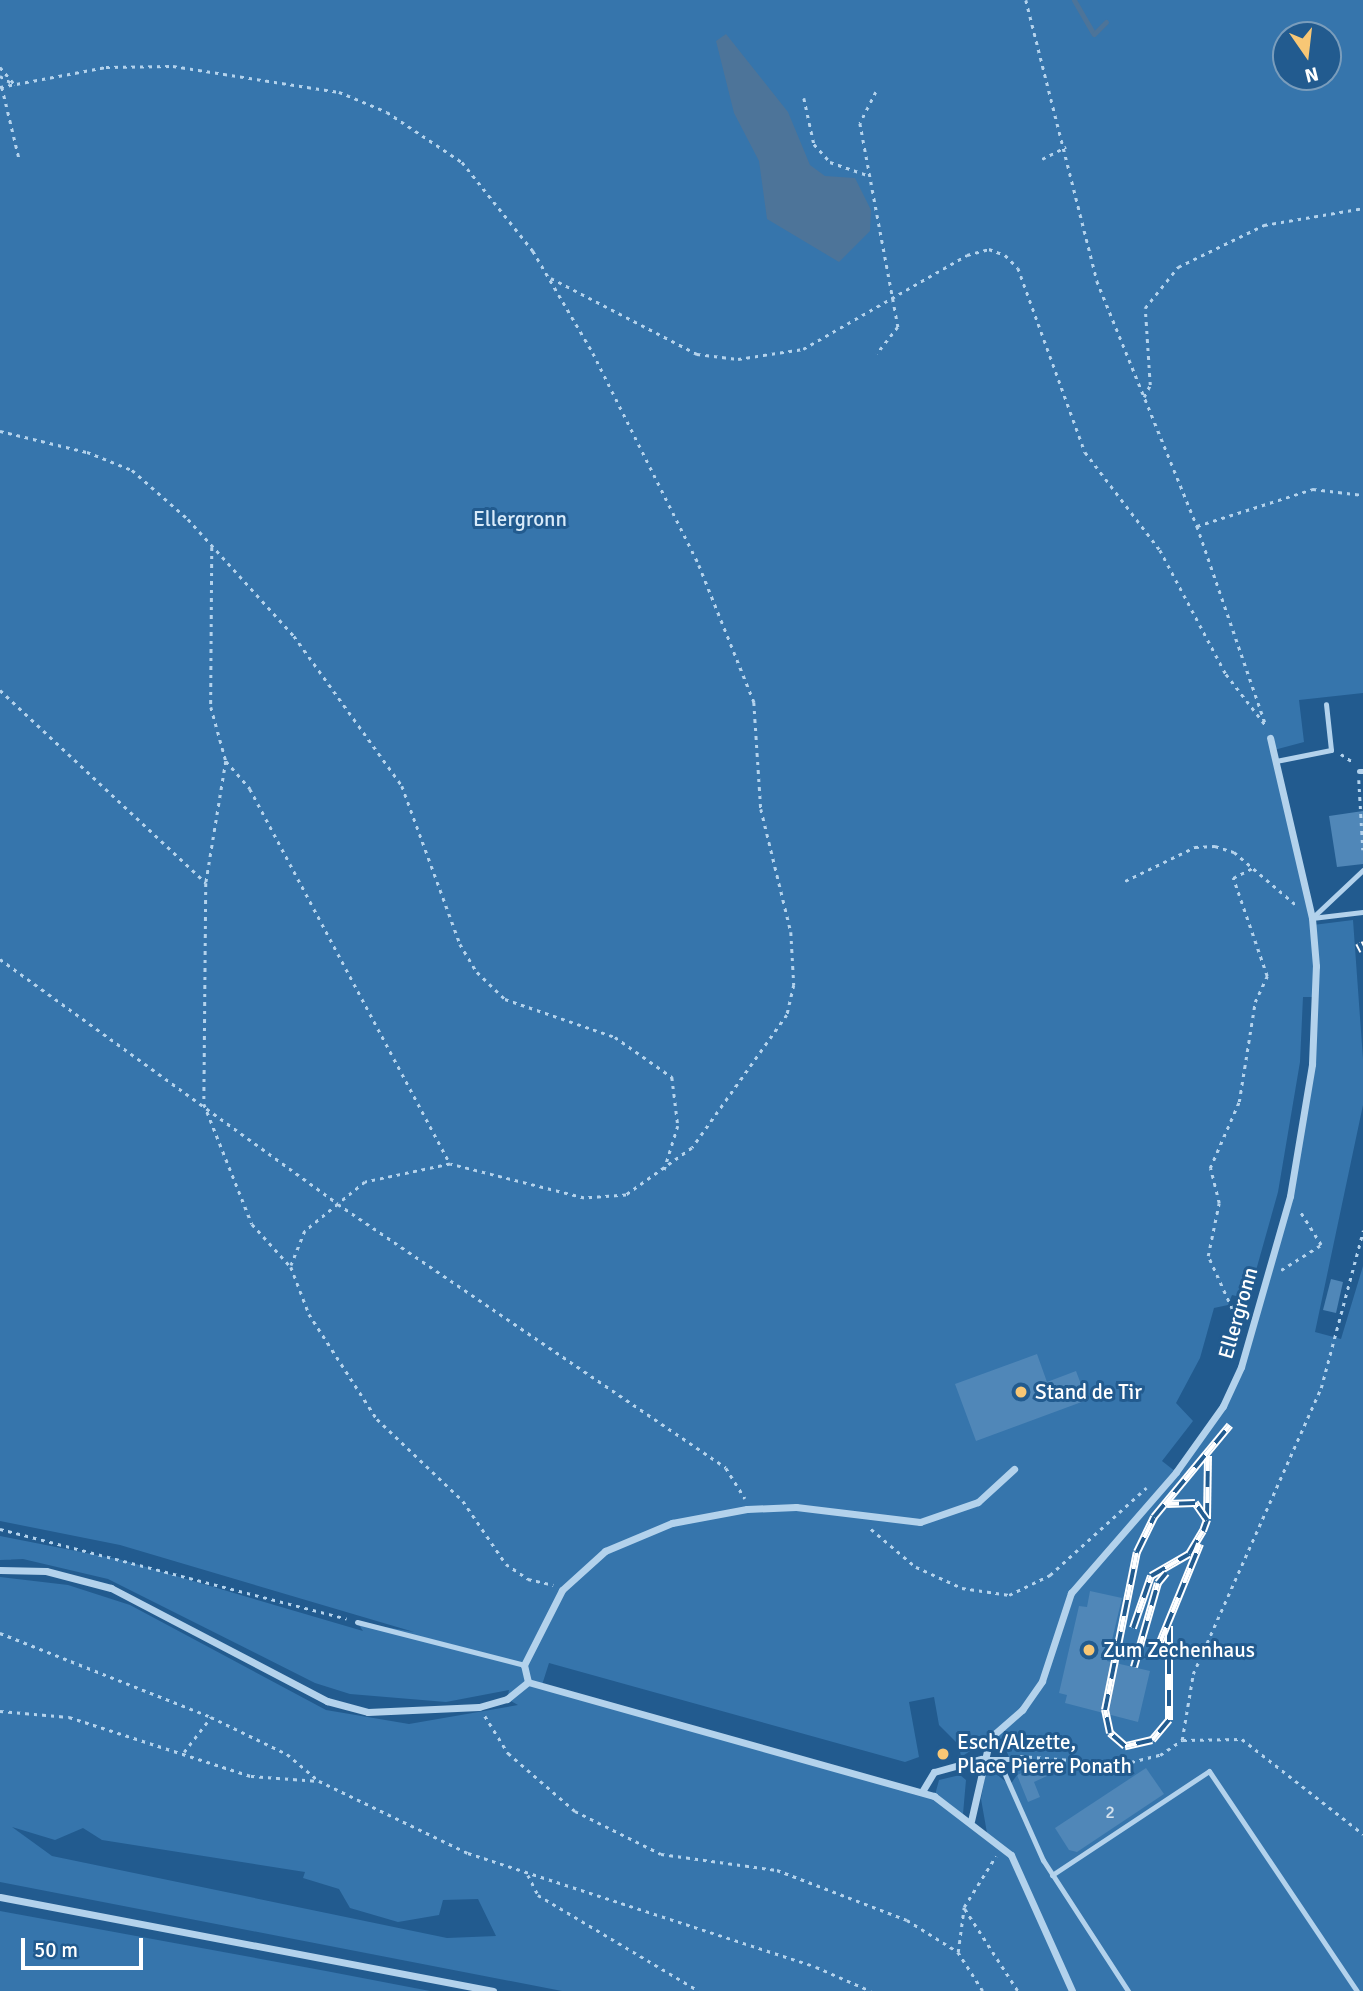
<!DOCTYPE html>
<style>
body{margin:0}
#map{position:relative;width:1363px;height:1991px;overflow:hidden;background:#225b8f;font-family:Signika,sans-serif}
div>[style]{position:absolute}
.green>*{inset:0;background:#3675ac}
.water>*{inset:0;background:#4d7499}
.stream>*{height:5px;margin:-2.5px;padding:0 2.5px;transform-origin:2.5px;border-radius:2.5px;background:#4d7499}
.building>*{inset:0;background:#5087b8}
.path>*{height:2.5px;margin-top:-1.25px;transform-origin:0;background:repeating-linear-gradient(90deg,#b3d2ec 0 3.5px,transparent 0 8.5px)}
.lane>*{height:5px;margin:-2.5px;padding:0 2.5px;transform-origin:2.5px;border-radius:2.5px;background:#b3d2ec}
.street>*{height:7px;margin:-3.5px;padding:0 3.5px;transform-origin:3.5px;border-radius:3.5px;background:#b3d2ec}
.rail>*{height:8px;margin-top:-4px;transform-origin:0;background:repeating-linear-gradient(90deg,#225b8f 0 16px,#fff 0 32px);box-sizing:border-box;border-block:2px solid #fff}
.dots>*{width:19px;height:19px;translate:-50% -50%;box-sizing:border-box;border:4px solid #225b8f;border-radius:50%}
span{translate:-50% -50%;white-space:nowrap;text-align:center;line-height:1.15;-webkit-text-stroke:6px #225b8f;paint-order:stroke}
.number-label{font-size:18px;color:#d3e1ed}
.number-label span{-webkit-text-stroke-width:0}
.park-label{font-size:21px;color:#d8eaf9}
.street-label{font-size:21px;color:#fff}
.poi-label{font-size:21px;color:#fff}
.left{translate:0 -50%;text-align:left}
.north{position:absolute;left:1272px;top:21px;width:70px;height:70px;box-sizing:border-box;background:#225b8f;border:2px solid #7a9dbc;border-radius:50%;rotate:166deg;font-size:19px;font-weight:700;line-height:28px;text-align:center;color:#fff}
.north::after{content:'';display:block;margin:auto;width:24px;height:32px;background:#f8c775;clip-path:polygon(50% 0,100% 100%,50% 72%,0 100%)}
.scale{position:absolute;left:21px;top:1938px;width:122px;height:32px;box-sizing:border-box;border:4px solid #fff;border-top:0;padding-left:9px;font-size:21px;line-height:24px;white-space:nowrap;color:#fff;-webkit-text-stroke:5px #225b8f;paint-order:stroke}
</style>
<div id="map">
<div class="green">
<div style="clip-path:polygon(evenodd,0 0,1363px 0,1363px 693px,1299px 700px,1304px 742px,1274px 750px,1313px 925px,1353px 920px,1363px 1059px,1363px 1105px,1315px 1332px,1341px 1339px,1363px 1266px,1363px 1991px,562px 1991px,0 1882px,0 1577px,68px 1585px,130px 1605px,326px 1710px,409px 1724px,518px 1705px,507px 1699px,509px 1690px,446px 1702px,350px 1694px,315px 1683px,108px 1579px,23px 1559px,0 1560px,0 1536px,122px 1560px,363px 1631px,357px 1622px,414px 1632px,120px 1545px,0 1521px,0 0,1286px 35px,1328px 35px,1328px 77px,1286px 77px,1286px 35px,0 0,1303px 997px,1315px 997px,1312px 1064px,1290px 1196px,1241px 1367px,1207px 1433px,1176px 1472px,1162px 1461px,1193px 1421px,1176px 1403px,1200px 1358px,1214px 1308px,1228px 1305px,1232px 1295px,1248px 1299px,1278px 1192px,1300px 1062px,1303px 997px,0 0,549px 1663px,905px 1762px,919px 1757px,909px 1702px,934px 1697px,939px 1725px,959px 1745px,961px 1757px,990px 1738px,1001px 1739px,1017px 1775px,1010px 1785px,995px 1773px,985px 1776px,981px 1799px,987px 1833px,963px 1814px,966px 1780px,960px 1775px,939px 1780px,935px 1795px,542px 1685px,549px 1663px,0 0,12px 1827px,55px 1840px,83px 1828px,102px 1840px,305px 1872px,303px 1878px,339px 1889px,350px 1908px,398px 1922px,439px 1915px,443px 1900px,478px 1899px,496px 1936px,447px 1938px,52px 1856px,12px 1827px)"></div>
<div style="clip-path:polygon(0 1911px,326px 1971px,430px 1991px,0 1991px)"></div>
</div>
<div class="water">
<div style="clip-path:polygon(726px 34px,788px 112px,810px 165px,825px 176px,855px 178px,871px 210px,870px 231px,839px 262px,767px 219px,759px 161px,734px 113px,716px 41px)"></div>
</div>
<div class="stream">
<div style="left:1074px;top:0;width:39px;rotate:60deg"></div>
<div style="left:1094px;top:34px;width:17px;rotate:-45deg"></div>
</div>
<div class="building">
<div style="clip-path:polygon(1363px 811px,1363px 864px,1337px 867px,1329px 816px)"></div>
<div style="clip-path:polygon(1331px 1279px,1343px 1282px,1336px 1313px,1323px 1310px)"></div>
<div style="clip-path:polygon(1037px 1354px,1047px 1382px,1076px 1371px,1087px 1400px,976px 1441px,955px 1384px)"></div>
<div style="clip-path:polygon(1090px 1591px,1122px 1598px,1107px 1661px,1150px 1671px,1138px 1722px,1065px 1703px,1067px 1695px,1059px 1693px,1079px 1606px,1087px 1607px)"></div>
<div style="clip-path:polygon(1042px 1765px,1047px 1776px,1034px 1782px,1040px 1797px,1028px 1802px,1017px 1775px)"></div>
<div style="clip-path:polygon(1146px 1768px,1164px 1794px,1077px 1852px,1069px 1850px,1055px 1828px)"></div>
</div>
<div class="path">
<div style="left:1026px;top:0;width:290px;rotate:75.8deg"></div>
<div style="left:1097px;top:281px;width:265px;rotate:67.8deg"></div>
<div style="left:1197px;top:526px;width:211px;rotate:70.9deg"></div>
<div style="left:0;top:67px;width:23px;rotate:50deg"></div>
<div style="left:0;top:76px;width:17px;rotate:31deg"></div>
<div style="left:0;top:87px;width:108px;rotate:-10.7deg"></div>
<div style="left:106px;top:67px;width:67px;rotate:-0.9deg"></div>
<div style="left:173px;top:66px;width:168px;rotate:8.9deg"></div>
<div style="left:339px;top:92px;width:52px;rotate:22.6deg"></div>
<div style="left:387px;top:112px;width:90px;rotate:33.7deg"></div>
<div style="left:462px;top:162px;width:114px;rotate:51.4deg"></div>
<div style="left:533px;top:251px;width:118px;rotate:59.5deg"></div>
<div style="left:593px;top:353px;width:237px;rotate:63.4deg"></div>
<div style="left:699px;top:565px;width:148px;rotate:68.1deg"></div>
<div style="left:754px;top:702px;width:107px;rotate:86.3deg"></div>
<div style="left:761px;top:809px;width:127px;rotate:76.3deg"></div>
<div style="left:791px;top:932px;width:53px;rotate:86.8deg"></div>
<div style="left:794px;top:985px;width:31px;rotate:103deg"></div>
<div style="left:787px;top:1015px;width:163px;rotate:125.5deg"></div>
<div style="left:692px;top:1148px;width:81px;rotate:144.5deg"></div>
<div style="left:626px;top:1195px;width:42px;rotate:175.9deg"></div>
<div style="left:584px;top:1198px;width:138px;rotate:-165.8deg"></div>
<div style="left:450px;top:1164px;width:87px;rotate:168deg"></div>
<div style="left:365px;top:1182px;width:35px;rotate:141deg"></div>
<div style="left:338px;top:1204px;width:469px;rotate:34.2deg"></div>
<div style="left:726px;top:1468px;width:36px;rotate:58deg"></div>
<div style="left:2px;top:87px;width:73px;rotate:76.5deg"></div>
<div style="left:876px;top:92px;width:35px;rotate:117deg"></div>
<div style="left:860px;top:123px;width:208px;rotate:79.4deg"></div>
<div style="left:898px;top:327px;width:34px;rotate:128deg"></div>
<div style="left:804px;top:98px;width:47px;rotate:77.7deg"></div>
<div style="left:814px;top:144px;width:24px;rotate:48deg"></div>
<div style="left:830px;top:162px;width:42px;rotate:19.3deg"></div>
<div style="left:1042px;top:159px;width:27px;rotate:-27deg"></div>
<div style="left:551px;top:278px;width:165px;rotate:27.5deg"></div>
<div style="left:697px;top:354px;width:41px;rotate:7deg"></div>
<div style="left:738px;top:359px;width:66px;rotate:-8.7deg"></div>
<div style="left:803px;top:349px;width:189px;rotate:-29.8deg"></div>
<div style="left:967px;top:255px;width:23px;rotate:-15deg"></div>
<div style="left:989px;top:249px;width:17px;rotate:21deg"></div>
<div style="left:1005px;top:255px;width:18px;rotate:45deg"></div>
<div style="left:1018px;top:268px;width:196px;rotate:70deg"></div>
<div style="left:1085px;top:452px;width:123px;rotate:52.6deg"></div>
<div style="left:1160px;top:550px;width:140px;rotate:62deg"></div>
<div style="left:1226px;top:674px;width:67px;rotate:52.3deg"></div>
<div style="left:1144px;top:397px;width:13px;rotate:-63deg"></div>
<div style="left:1150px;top:385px;width:77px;rotate:-93.7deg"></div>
<div style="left:1145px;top:308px;width:53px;rotate:-51.2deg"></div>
<div style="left:1178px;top:267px;width:96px;rotate:-26deg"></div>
<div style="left:1264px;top:225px;width:100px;rotate:-9.7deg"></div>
<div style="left:0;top:431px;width:89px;rotate:13.6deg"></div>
<div style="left:87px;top:452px;width:48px;rotate:21.8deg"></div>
<div style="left:132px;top:470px;width:74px;rotate:41.2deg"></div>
<div style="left:188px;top:519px;width:158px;rotate:47.8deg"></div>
<div style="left:294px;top:636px;width:185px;rotate:54.2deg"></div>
<div style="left:402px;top:786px;width:168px;rotate:69.8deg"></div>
<div style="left:460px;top:944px;width:33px;rotate:59deg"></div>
<div style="left:477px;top:972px;width:39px;rotate:44deg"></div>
<div style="left:505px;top:999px;width:116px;rotate:19.1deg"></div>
<div style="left:615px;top:1037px;width:70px;rotate:35.1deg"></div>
<div style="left:672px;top:1077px;width:49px;rotate:83deg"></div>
<div style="left:678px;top:1126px;width:47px;rotate:107.3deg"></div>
<div style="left:1197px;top:526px;width:122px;rotate:-17.7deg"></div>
<div style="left:1313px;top:489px;width:50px;rotate:6.8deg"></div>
<div style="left:212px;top:547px;width:160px;rotate:90.4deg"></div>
<div style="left:211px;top:707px;width:56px;rotate:74.5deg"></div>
<div style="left:226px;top:761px;width:124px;rotate:99.3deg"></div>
<div style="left:206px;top:883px;width:221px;rotate:90.5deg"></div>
<div style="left:204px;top:1104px;width:129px;rotate:68.2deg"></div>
<div style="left:252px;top:1224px;width:58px;rotate:47.8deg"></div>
<div style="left:291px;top:1267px;width:50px;rotate:69deg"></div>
<div style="left:309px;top:1314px;width:125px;rotate:57.1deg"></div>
<div style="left:377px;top:1419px;width:119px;rotate:43.6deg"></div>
<div style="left:463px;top:1501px;width:76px;rotate:55.7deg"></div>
<div style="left:506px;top:1564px;width:27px;rotate:34deg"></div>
<div style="left:528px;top:1579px;width:26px;rotate:13deg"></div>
<div style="left:0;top:690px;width:282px;rotate:43.1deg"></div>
<div style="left:1341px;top:754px;width:14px;rotate:34deg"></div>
<div style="left:226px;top:761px;width:37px;rotate:49deg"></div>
<div style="left:250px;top:789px;width:425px;rotate:61.9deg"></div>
<div style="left:1359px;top:780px;width:70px;rotate:86.7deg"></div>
<div style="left:1125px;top:881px;width:78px;rotate:-25.9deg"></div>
<div style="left:1195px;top:847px;width:20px;rotate:-3deg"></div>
<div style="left:1215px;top:846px;width:20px;rotate:18deg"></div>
<div style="left:1234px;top:852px;width:82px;rotate:40.5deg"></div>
<div style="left:0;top:959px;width:417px;rotate:35.9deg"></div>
<div style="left:338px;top:1204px;width:43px;rotate:140.7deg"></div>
<div style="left:305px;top:1231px;width:37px;rotate:112deg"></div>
<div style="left:1281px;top:1270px;width:47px;rotate:-32deg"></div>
<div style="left:1321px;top:1245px;width:41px;rotate:-122.2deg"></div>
<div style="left:1232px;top:1309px;width:58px;rotate:-114.4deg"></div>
<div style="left:1208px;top:1256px;width:54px;rotate:-78.3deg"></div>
<div style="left:1219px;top:1203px;width:36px;rotate:-104deg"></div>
<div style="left:1210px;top:1168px;width:72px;rotate:-66.3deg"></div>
<div style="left:1239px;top:1102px;width:101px;rotate:-80.9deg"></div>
<div style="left:1255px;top:1002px;width:29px;rotate:-65deg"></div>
<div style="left:1267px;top:976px;width:104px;rotate:-109.1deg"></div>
<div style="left:1233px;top:878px;width:22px;rotate:-27deg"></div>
<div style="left:0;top:1529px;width:358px;rotate:14.5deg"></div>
<div style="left:871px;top:1529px;width:59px;rotate:40.2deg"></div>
<div style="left:916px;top:1567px;width:51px;rotate:24.5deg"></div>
<div style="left:962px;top:1588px;width:48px;rotate:8.5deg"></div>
<div style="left:1009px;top:1595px;width:46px;rotate:-26deg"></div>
<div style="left:1050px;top:1575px;width:130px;rotate:-42.2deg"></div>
<div style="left:0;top:1633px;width:227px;rotate:21.7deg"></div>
<div style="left:211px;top:1717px;width:85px;rotate:26deg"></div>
<div style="left:287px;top:1754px;width:42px;rotate:40.2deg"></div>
<div style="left:319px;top:1781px;width:165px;rotate:25.8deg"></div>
<div style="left:468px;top:1853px;width:366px;rotate:18.1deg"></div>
<div style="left:816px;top:1967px;width:60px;rotate:23.6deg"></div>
<div style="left:0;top:1711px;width:69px;rotate:5deg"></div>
<div style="left:69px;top:1717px;width:191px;rotate:18deg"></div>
<div style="left:251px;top:1776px;width:68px;rotate:4.2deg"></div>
<div style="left:485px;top:1716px;width:44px;rotate:58.1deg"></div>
<div style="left:508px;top:1753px;width:89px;rotate:40.9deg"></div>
<div style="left:575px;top:1811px;width:96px;rotate:26.6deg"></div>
<div style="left:661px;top:1854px;width:117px;rotate:7.9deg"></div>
<div style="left:777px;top:1870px;width:139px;rotate:21deg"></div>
<div style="left:907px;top:1920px;width:60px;rotate:32.1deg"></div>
<div style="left:958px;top:1952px;width:46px;rotate:57.3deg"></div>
<div style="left:1183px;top:1740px;width:59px;rotate:-1deg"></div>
<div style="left:1242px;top:1739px;width:154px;rotate:38.1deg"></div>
<div style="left:184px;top:1752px;width:44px;rotate:-52.4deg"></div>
<div style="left:1020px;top:1756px;width:103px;rotate:4.4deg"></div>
<div style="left:1123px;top:1764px;width:38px;rotate:-14deg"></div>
<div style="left:1160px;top:1755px;width:27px;rotate:-34deg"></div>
<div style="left:1182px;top:1740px;width:67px;rotate:-80.5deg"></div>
<div style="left:1193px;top:1674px;width:313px;rotate:-65.9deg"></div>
<div style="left:1321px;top:1388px;width:163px;rotate:-75deg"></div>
<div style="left:528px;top:1875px;width:22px;rotate:63deg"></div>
<div style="left:538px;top:1895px;width:187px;rotate:30.8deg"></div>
<div style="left:965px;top:1909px;width:98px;rotate:57.1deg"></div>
<div style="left:958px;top:1952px;width:45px;rotate:-82.4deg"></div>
<div style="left:964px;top:1907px;width:60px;rotate:-57.9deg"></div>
</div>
<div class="lane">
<div style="left:1276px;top:761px;width:56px;rotate:-11.3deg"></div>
<div style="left:1331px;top:750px;width:46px;rotate:-96.2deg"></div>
<div style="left:1359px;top:771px;width:4px"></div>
<div style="left:1312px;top:918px;width:70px;rotate:-43.3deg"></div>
<div style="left:1312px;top:918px;width:51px;rotate:-6.7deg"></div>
<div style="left:357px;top:1622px;width:172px;rotate:14.4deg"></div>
<div style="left:984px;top:1759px;width:26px"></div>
<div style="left:998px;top:1759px;width:111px;rotate:66deg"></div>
<div style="left:1043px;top:1860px;width:156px;rotate:57deg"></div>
<div style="left:1052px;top:1875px;width:188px;rotate:-33.5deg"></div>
<div style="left:1209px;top:1771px;width:265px;rotate:56.1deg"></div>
</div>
<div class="street">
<div style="left:0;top:1570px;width:46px;rotate:1.2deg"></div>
<div style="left:46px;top:1571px;width:67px;rotate:14.7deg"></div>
<div style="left:111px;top:1588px;width:244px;rotate:27.6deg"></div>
<div style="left:327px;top:1701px;width:42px;rotate:15deg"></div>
<div style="left:368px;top:1712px;width:111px;rotate:-2.6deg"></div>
<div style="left:479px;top:1707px;width:29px;rotate:-16deg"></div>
<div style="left:507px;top:1699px;width:27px;rotate:-39deg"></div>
<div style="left:528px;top:1682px;width:422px;rotate:15.7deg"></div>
<div style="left:934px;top:1796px;width:97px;rotate:37.5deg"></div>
<div style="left:1011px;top:1855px;width:149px;rotate:65.8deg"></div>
<div style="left:528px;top:1682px;width:17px;rotate:-103deg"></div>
<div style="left:524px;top:1665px;width:84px;rotate:-63.1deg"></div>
<div style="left:562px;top:1590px;width:58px;rotate:-42.2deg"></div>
<div style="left:605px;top:1551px;width:73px;rotate:-22.7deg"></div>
<div style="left:672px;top:1523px;width:76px;rotate:-10.6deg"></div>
<div style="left:747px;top:1509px;width:49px;rotate:-2.3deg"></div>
<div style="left:796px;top:1507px;width:125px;rotate:6.9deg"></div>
<div style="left:920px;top:1522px;width:61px;rotate:-19deg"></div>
<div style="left:978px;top:1502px;width:49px;rotate:-42.5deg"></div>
<div style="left:923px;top:1790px;width:21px;rotate:-59deg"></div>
<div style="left:934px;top:1772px;width:49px;rotate:-15.5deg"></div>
<div style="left:971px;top:1821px;width:85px;rotate:-77.1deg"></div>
<div style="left:990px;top:1738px;width:43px;rotate:-41.2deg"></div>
<div style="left:1022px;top:1710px;width:35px;rotate:-55deg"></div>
<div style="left:1042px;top:1681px;width:93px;rotate:-71.8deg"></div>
<div style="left:1071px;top:1593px;width:160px;rotate:-49deg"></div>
<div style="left:1176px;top:1472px;width:81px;rotate:-54.5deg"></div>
<div style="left:1223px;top:1406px;width:43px;rotate:-65.2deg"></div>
<div style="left:1241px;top:1367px;width:178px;rotate:-74deg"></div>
<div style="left:1290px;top:1196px;width:134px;rotate:-80.5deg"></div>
<div style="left:1312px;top:1064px;width:98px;rotate:-87.7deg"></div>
<div style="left:1316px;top:966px;width:48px;rotate:-94.8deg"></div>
<div style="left:1312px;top:918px;width:185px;rotate:-103.1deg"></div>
<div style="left:0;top:1897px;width:502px;rotate:10.79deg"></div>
</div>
<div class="rail">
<div style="left:1359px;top:943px;width:9px;rotate:63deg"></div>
<div style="left:1207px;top:1519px;width:63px;rotate:-89.1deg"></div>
<div style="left:1169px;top:1626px;width:94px;rotate:90deg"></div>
<div style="left:1169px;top:1720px;width:26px;rotate:130deg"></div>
<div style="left:1152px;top:1740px;width:28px;rotate:167deg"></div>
<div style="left:1125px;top:1746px;width:20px;rotate:-139deg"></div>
<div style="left:1110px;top:1733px;width:24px;rotate:-102deg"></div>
<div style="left:1105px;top:1710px;width:161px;rotate:-78.6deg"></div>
<div style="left:1137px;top:1552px;width:39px;rotate:-64deg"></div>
<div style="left:1154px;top:1517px;width:119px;rotate:-50.4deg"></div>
<div style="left:1133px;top:1628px;width:55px;rotate:-70.9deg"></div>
<div style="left:1151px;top:1576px;width:44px;rotate:-30.1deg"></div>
<div style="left:1189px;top:1554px;width:27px;rotate:-59deg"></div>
<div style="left:1203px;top:1531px;width:12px;rotate:-70deg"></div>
<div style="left:1207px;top:1520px;width:21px;rotate:-125deg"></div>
<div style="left:1195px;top:1503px;width:28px;rotate:178deg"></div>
<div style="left:1154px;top:1657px;width:122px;rotate:-67.8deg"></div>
<div style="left:1134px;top:1667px;width:87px;rotate:-74.1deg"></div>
<div style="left:1158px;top:1583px;width:13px;rotate:-51deg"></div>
</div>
<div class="dots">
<div style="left:1021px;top:1392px;background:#f8c775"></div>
<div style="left:1089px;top:1650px;background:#f8c775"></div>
<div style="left:943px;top:1754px;background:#f8c775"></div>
</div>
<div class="number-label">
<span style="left:1110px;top:1812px">2</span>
</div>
<div class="park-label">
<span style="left:520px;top:519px">Ellergronn</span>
</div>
<div class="street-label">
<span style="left:1238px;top:1313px;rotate:-74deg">Ellergronn</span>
</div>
<div class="poi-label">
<span class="left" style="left:1035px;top:1392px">Stand de Tir</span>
<span class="left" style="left:1103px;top:1650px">Zum Zechenhaus</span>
<span class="left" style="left:957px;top:1754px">Esch/Alzette,<br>Place Pierre Ponath</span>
</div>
<div class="north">N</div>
<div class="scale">50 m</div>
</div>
